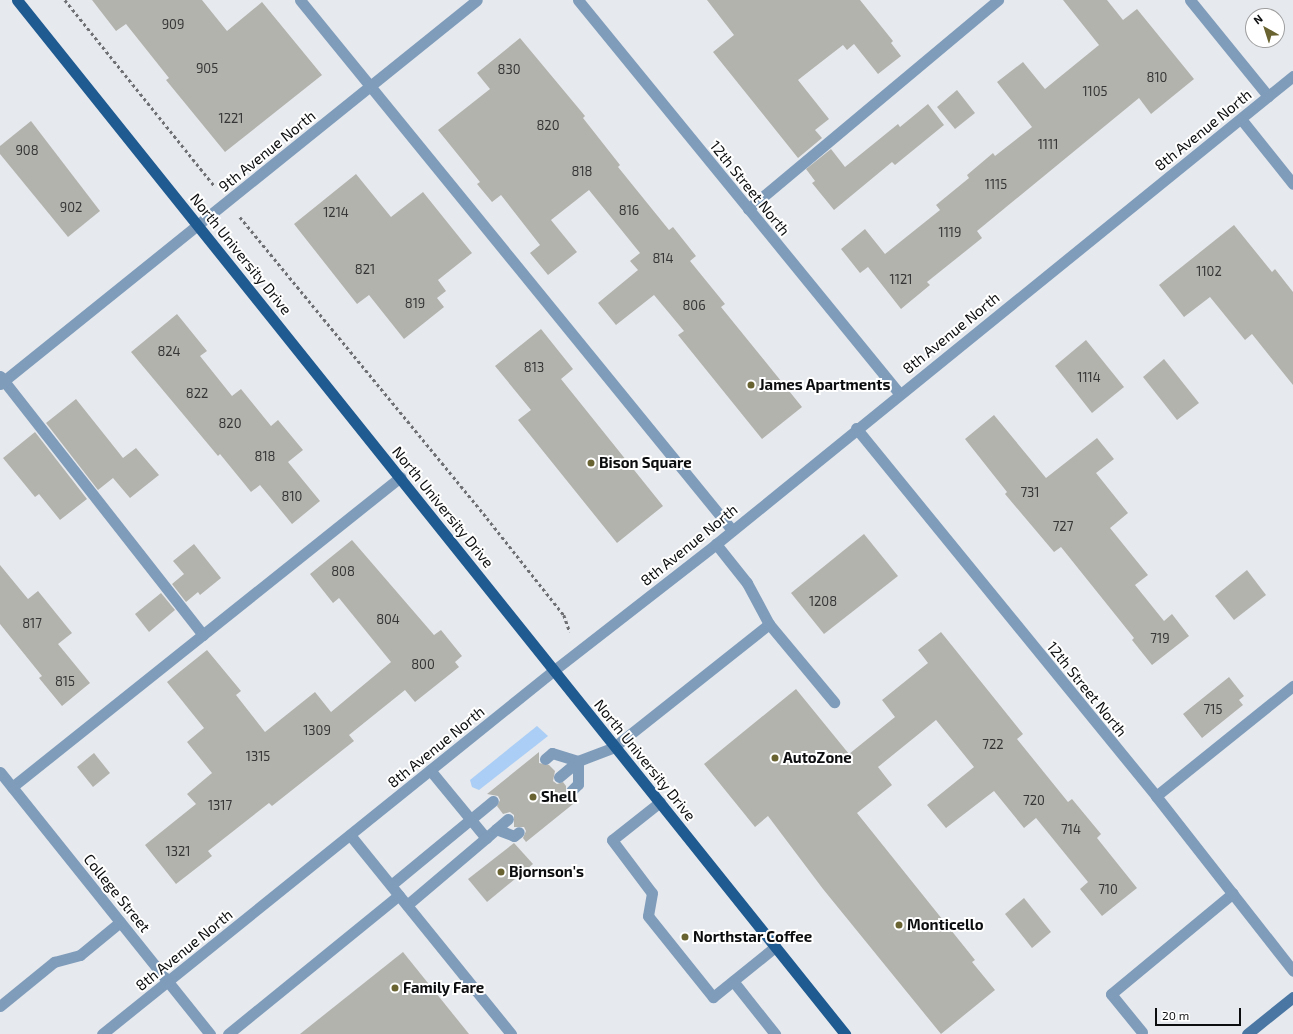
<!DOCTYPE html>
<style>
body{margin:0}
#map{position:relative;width:1293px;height:1034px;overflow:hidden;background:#e6e9ed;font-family:"Exo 2",sans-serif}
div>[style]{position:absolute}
.green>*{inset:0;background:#aacef5}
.building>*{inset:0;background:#b3b3ae}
.path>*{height:2.5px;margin-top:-1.25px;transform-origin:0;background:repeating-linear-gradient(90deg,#6f7073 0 3px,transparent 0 6px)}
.service>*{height:11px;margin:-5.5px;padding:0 5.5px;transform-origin:5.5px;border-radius:5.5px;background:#7f9cbb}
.minor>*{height:11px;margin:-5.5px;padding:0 5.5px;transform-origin:5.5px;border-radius:5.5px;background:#7f9cbb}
.tertiary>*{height:11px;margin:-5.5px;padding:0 5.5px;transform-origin:5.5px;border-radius:5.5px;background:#7f9cbb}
.secondary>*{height:11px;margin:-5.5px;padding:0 5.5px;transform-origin:5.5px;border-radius:5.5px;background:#4a76a3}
.primary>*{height:11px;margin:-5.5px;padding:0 5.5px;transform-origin:5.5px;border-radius:5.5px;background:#1f5a91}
.dots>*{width:11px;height:11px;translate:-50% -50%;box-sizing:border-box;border:2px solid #fff;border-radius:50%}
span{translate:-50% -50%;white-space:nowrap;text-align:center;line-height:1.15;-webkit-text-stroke:4px #fff;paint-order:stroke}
.number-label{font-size:13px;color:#363636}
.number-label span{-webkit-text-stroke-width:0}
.street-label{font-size:15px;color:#0c0d0e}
.poi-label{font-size:15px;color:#0c0d0e;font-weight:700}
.left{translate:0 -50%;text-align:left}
.north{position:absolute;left:1245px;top:8px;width:40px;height:40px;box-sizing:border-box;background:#fff;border:1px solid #9e9e9f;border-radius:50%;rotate:321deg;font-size:11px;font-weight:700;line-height:16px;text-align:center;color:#0c0d0e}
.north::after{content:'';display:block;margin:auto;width:14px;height:18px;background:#686330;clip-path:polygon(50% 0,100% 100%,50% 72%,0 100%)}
.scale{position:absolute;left:1155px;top:1008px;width:86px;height:18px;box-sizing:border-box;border:2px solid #0c0d0e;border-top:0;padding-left:5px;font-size:12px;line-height:14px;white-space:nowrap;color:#0c0d0e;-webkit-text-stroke:3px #fff;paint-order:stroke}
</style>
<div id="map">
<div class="green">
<div style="clip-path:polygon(537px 726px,548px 736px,479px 790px,472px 787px,470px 780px)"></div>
</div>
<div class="building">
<div style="clip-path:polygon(92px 0,202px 0,227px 31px,262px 2px,322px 75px,225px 152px,166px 80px,169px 78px,126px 24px,116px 31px)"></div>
<div style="clip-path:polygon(707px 0,860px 0,893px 41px,891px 43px,901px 56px,878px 74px,854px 44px,847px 50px,843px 45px,798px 80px,829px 119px,815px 130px,822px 138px,798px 158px,713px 52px,734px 35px)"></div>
<div style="clip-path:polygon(1063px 0,1107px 0,1123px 20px,1137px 9px,1194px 79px,1151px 114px,1139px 98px,977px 231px,982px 238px,927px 282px,930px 285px,901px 309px,868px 267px,860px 273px,841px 249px,865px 229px,885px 254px,940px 210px,936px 205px,969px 178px,967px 175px,993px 153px,995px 156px,1032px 127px,997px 82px,1023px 62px,1045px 89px,1099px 45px)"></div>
<div style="clip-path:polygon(520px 38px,585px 116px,583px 118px,620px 165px,618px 167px,669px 230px,673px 227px,696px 256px,690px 261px,725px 304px,721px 307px,802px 407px,762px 439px,678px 335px,684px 331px,654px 295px,616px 325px,598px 303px,638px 270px,630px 261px,640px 253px,589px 190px,551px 220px,577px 252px,548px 275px,530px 253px,540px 245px,501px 195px,492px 202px,477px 184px,480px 182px,438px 130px,490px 89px,477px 73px)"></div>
<div style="clip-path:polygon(957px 90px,975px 113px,955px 129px,937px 107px)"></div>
<div style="clip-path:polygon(928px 104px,944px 125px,895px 165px,892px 162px,834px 210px,812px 183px,815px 181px,806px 169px,831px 149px,845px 167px,898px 124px,900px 127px)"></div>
<div style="clip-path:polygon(31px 121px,100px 211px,68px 237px,0 154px,0 146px)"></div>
<div style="clip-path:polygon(356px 174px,391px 217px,423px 192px,472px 253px,438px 280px,446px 291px,437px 298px,444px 307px,404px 339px,369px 295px,357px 304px,294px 224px)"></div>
<div style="clip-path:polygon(1234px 225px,1272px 272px,1275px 269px,1293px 292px,1293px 385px,1252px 334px,1245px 340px,1210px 297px,1184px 317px,1159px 285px)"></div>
<div style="clip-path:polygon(177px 314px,207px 351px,200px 356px,232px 396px,241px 389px,271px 426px,278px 420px,303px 450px,288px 462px,320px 501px,292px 524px,260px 485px,251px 492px,220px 454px,218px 456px,131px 352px)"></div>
<div style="clip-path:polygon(541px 329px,573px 369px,561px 379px,663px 506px,617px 543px,518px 420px,531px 410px,495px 366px)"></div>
<div style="clip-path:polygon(1086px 340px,1124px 387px,1092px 413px,1055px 366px)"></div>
<div style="clip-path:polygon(1164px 359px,1199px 403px,1177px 420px,1143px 377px)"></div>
<div style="clip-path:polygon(76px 399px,123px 458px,136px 448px,159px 475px,130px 498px,113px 478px,98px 490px,46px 423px)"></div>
<div style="clip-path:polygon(994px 415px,1046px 478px,1097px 438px,1114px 459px,1096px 473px,1128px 513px,1110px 528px,1148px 575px,1135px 585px,1164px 621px,1172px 614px,1189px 636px,1152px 665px,1132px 640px,1134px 638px,1061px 547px,1054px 552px,1005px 494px,1007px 492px,965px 439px)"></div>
<div style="clip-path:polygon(35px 432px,87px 499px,60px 520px,39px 494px,35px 497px,3px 458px)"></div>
<div style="clip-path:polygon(864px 534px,898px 576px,824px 634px,791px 593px)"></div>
<div style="clip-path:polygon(352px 540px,434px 635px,441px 630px,462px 656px,455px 662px,459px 667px,415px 702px,405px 690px,349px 735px,354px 741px,272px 806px,269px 803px,208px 851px,212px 856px,176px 884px,145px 845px,196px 804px,187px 794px,212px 773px,187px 742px,204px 728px,167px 682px,207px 650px,241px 691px,236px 695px,265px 732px,315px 692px,331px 712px,391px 662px,339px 598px,333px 603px,310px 574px)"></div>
<div style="clip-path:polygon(194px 544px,221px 578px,200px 595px,198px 592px,186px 602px,172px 584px,184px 574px,173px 561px)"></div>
<div style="clip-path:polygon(0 565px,28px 599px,38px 591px,72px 633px,58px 644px,90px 683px,62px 706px,39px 678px,42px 676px,0 624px)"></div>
<div style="clip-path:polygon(1247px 570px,1266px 595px,1234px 620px,1215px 596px)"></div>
<div style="clip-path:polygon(161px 593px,175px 610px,149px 632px,135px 614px)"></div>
<div style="clip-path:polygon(941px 632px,1023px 734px,1017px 739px,1068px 802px,1072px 799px,1101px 834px,1097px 838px,1137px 888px,1102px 916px,1080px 889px,1088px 882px,1036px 818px,1024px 828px,994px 791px,946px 828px,927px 805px,974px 767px,936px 720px,878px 767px,892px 785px,857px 813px,975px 960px,972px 962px,995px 990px,941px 1034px,823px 889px,768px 816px,755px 827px,704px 764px,796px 689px,849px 754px,895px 717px,882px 700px,928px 663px,918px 650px)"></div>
<div style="clip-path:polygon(1229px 677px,1244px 696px,1239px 700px,1243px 705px,1202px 738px,1183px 714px)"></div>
<div style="clip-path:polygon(539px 752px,539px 763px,549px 765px,555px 771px,553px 781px,557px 784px,563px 782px,566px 786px,566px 796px,575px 797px,578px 800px,526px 842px,523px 838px,526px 831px,524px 827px,514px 827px,514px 815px,510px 812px,503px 814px,497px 806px,500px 800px,498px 796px,487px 794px)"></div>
<div style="clip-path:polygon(94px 753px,110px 773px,93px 787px,77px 767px)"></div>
<div style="clip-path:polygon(514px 843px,533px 864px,487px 902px,468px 879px)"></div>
<div style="clip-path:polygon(1024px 898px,1051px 932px,1032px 948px,1005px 914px)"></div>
<div style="clip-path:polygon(403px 952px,469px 1034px,300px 1034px)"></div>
</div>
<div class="path">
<div style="left:65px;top:0;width:238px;rotate:51.2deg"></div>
<div style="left:240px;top:217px;width:389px;rotate:50.6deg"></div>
<div style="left:487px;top:518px;width:124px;rotate:51.6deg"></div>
<div style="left:564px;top:615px;width:18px;rotate:71deg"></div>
</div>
<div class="service">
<div style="left:300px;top:0;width:684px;rotate:50.82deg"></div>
<div style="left:748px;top:209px;width:326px;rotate:-39.9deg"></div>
<div style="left:0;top:376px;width:329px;rotate:51.9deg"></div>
<div style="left:769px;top:624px;width:102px;rotate:50.2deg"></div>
<div style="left:545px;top:759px;width:9px;rotate:-41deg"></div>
<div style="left:552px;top:753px;width:27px;rotate:17deg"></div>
<div style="left:578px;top:761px;width:23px;rotate:90deg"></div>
<div style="left:578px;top:784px;width:10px;rotate:135deg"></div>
<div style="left:430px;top:770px;width:88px;rotate:50.5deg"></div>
<div style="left:486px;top:838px;width:29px;rotate:-41deg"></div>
<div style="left:559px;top:777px;width:25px;rotate:-40deg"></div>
<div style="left:578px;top:761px;width:39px;rotate:-21deg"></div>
<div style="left:614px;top:747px;width:198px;rotate:-38.4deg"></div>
<div style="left:769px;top:624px;width:47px;rotate:-118.2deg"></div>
<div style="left:747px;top:583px;width:50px;rotate:-128.5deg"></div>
<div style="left:12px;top:787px;width:497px;rotate:-38.6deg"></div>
<div style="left:1156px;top:796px;width:176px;rotate:-38.8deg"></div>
<div style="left:660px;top:802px;width:61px;rotate:141.6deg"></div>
<div style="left:612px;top:840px;width:66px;rotate:53deg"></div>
<div style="left:652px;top:893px;width:23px;rotate:100deg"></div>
<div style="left:648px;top:916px;width:104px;rotate:51.3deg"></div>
<div style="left:713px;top:997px;width:80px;rotate:-38.9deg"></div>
<div style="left:496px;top:829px;width:19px;rotate:21deg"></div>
<div style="left:514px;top:836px;width:6px;rotate:-39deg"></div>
<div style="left:350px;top:835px;width:256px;rotate:51deg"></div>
<div style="left:391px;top:885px;width:132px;rotate:-39.5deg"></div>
<div style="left:407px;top:905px;width:104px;rotate:-40.3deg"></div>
<div style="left:733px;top:981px;width:68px;rotate:51.6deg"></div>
<div style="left:0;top:1006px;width:70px;rotate:-39.2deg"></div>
<div style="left:54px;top:962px;width:27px;rotate:-15deg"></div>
<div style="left:80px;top:955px;width:52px;rotate:-39.5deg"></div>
<div style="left:1142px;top:1032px;width:49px;rotate:-129.2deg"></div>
<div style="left:1111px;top:994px;width:158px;rotate:-39.6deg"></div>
<div style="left:228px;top:1034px;width:220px;rotate:-39.1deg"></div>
</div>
<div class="minor">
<div style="left:578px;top:0;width:507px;rotate:50.76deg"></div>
<div style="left:1190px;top:0;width:124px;rotate:50.9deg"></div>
<div style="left:1241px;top:119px;width:83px;rotate:51.3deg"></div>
<div style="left:0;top:384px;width:612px;rotate:-38.84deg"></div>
<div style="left:856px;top:428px;width:475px;rotate:50.8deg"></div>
<div style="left:1156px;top:796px;width:222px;rotate:51.9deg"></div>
<div style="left:553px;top:671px;width:207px;rotate:-37.9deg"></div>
<div style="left:716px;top:544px;width:743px;rotate:-39.05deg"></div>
<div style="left:0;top:772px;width:336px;rotate:51.3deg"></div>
</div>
<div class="tertiary">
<div style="left:102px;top:1034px;width:579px;rotate:-38.83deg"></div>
</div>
<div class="secondary">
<div style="left:1247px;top:1034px;width:59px;rotate:-38.8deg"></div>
</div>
<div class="primary">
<div style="left:17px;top:0;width:1325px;rotate:51.31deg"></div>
</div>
<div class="dots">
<div style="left:751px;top:385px;background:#686330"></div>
<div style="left:591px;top:463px;background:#686330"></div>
<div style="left:775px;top:758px;background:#686330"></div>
<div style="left:533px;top:797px;background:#686330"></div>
<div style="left:501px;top:872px;background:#686330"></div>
<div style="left:899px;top:925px;background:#686330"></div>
<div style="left:685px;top:937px;background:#686330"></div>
<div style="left:395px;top:988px;background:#686330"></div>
</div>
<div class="number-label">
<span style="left:173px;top:24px">909</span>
<span style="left:207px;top:68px">905</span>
<span style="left:509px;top:69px">830</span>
<span style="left:1157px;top:77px">810</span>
<span style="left:1095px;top:91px">1105</span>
<span style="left:231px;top:118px">1221</span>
<span style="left:548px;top:125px">820</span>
<span style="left:1048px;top:144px">1111</span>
<span style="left:27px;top:150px">908</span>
<span style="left:582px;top:171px">818</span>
<span style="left:996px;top:184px">1115</span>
<span style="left:71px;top:207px">902</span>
<span style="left:629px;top:210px">816</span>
<span style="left:336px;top:212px">1214</span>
<span style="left:950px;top:232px">1119</span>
<span style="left:663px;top:258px">814</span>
<span style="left:365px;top:269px">821</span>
<span style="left:1209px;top:271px">1102</span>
<span style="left:901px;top:279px">1121</span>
<span style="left:415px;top:303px">819</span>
<span style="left:694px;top:305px">806</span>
<span style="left:169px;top:351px">824</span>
<span style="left:534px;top:367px">813</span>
<span style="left:1089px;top:377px">1114</span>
<span style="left:197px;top:393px">822</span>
<span style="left:230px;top:423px">820</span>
<span style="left:265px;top:456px">818</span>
<span style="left:1030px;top:492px">731</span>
<span style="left:292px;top:496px">810</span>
<span style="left:1063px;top:526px">727</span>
<span style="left:343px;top:571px">808</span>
<span style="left:823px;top:601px">1208</span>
<span style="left:388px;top:619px">804</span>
<span style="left:32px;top:623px">817</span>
<span style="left:1160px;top:638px">719</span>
<span style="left:423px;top:664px">800</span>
<span style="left:65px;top:681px">815</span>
<span style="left:1213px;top:709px">715</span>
<span style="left:317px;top:730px">1309</span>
<span style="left:993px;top:744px">722</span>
<span style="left:258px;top:756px">1315</span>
<span style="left:1034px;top:800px">720</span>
<span style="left:220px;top:805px">1317</span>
<span style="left:1071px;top:829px">714</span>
<span style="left:178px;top:851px">1321</span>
<span style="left:1108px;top:889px">710</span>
</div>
<div class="street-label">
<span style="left:1203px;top:130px;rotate:-39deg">8th Avenue North</span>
<span style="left:267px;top:151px;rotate:-39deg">9th Avenue North</span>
<span style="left:750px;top:188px;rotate:51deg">12th Street North</span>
<span style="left:241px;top:254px;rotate:51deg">North University Drive</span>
<span style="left:951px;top:333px;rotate:-39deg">8th Avenue North</span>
<span style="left:443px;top:507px;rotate:51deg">North University Drive</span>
<span style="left:689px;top:545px;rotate:-39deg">8th Avenue North</span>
<span style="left:1087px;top:689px;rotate:51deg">12th Street North</span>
<span style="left:436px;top:747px;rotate:-39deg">8th Avenue North</span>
<span style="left:645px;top:760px;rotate:51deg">North University Drive</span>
<span style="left:117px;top:893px;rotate:51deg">College Street</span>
<span style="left:184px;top:950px;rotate:-39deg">8th Avenue North</span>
</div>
<div class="poi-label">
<span class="left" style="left:759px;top:385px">James Apartments</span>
<span class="left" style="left:599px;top:463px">Bison Square</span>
<span class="left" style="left:783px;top:758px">AutoZone</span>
<span class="left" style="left:541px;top:797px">Shell</span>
<span class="left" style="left:509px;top:872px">Bjornson's</span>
<span class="left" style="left:907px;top:925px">Monticello</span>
<span class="left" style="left:693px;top:937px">Northstar Coffee</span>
<span class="left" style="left:403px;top:988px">Family Fare</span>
</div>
<div class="north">N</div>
<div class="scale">20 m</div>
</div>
